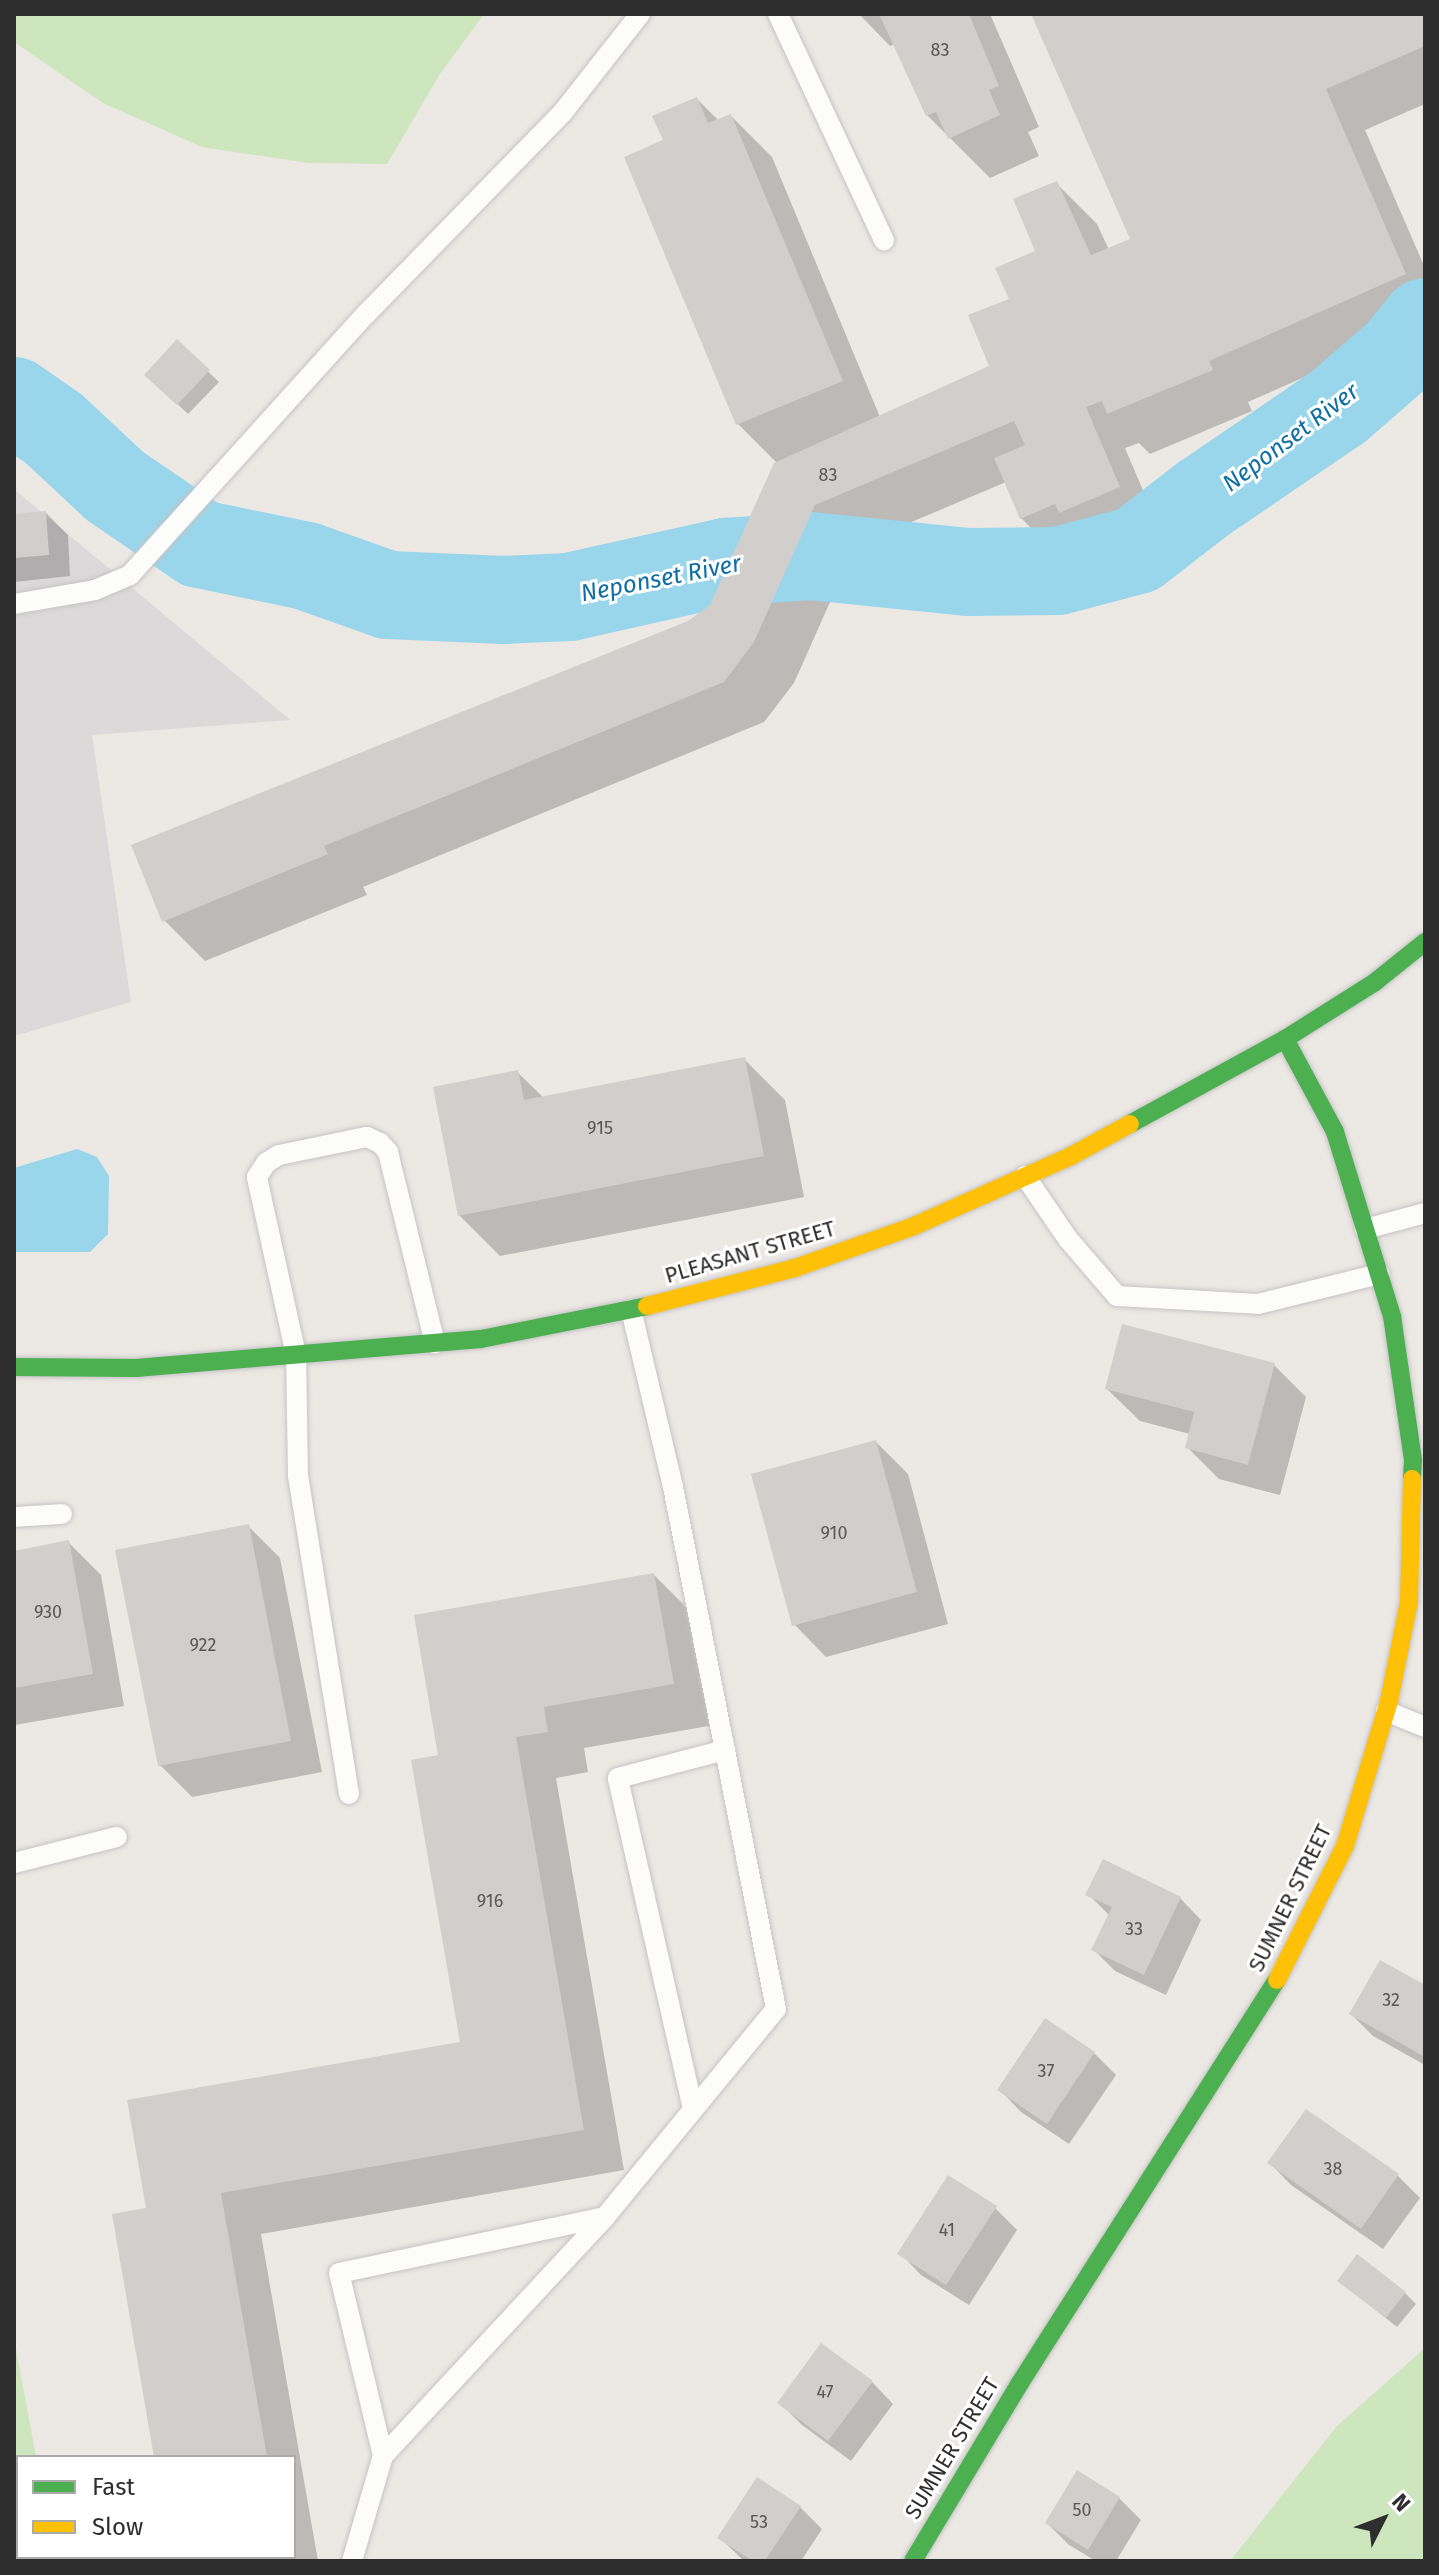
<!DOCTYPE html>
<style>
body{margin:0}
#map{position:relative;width:1439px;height:2575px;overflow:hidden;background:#ece8e4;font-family:"Fira Sans",sans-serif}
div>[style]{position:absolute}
.industrial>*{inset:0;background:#dcd9db}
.green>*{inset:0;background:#cee6be}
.water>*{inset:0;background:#99d6ec}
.shadow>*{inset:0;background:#0003}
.river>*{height:88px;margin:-44px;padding:0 44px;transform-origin:44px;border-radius:44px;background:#99d6ec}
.building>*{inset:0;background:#d1cecb}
.roads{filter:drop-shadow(0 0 2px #c5c4c5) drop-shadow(0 0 2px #c5c4c5)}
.lane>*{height:20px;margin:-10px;padding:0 10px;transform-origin:10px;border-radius:10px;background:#fcfcfb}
.fast>*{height:18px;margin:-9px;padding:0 9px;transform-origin:9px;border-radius:9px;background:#4caf50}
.slow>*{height:18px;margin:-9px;padding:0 9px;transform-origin:9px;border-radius:9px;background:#ffc107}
span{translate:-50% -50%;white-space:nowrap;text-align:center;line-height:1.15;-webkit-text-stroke:6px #fff;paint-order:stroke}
.number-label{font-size:18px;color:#585857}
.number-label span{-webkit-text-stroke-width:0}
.street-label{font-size:22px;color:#2e2e2e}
.water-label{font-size:24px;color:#0d6fa3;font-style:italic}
.frame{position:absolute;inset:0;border:16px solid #2e2e2e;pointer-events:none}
.legend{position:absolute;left:16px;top:2455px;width:280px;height:104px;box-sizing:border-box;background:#fff;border:2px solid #ababab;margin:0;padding:10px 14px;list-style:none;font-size:24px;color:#2e2e2e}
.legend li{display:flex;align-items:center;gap:16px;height:40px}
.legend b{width:40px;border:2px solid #ababab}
.north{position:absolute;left:1343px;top:2479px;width:80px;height:80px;-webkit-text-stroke:6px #fff;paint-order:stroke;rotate:48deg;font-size:22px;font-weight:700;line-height:32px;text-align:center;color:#2e2e2e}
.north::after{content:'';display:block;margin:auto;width:28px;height:36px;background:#2e2e2e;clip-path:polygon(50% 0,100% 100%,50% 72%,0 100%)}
</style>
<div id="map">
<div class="industrial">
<div style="clip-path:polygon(14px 489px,290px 720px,92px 735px,131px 1002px,14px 1036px)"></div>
</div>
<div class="green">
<div style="clip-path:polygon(14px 14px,484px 14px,440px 74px,387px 164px,308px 163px,202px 147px,103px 103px,14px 42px)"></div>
<div style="clip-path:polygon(14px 2338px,36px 2457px,18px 2457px,18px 2557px,55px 2557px,56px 2561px,14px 2561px)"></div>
<div style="clip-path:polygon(1425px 2348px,1425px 2561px,1230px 2561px,1337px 2426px)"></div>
</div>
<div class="water">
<div style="clip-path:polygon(77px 1149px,97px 1157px,109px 1176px,108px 1234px,90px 1252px,14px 1252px,14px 1168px)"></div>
</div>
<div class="shadow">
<div style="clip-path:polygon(859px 14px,990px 14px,1039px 127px,1028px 132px,1039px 156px,990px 178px,927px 115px,895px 44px,890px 46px)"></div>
<div style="clip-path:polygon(1033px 14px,1425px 14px,1425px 104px,1365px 130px,1425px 268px,1425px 324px,1248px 402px,1252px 411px,1150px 454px,1139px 443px,1125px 448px,1159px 528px,1101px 553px,1094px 545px,1062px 559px,1021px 518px,1006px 482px,855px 546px,794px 683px,764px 722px,363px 887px,367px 895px,205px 961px,164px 920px,689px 622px,711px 606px,777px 463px,738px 424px,627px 158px,666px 141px,697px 99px,719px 121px,731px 116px,772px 157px,880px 417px,991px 367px,1012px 300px,1038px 253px,1056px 183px,1097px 224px,1109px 250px,1132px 240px)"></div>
<div style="clip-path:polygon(177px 342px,219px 382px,188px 414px,157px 385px)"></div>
<div style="clip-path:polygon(46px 513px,68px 535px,70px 576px,14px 582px,14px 516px)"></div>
<div style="clip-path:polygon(744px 1059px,785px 1100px,804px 1197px,500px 1256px,459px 1215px,517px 1072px,544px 1098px)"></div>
<div style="clip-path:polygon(1274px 1365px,1306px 1397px,1280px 1495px,1219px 1479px,1187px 1447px,1190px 1434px,1140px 1421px,1107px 1389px)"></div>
<div style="clip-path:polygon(876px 1442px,908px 1474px,948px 1624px,826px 1657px,794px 1624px)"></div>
<div style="clip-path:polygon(248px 1526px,280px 1558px,322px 1772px,192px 1797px,160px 1765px)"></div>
<div style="clip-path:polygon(69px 1543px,101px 1575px,124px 1706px,15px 1725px,14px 1553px)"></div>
<div style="clip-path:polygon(654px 1575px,695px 1616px,714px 1725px,584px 1748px,588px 1772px,556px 1778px,624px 2170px,261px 2234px,318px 2561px,174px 2561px,174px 2557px,294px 2557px,294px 2457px,156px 2457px,148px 2209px,463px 2043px,441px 1757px)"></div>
<div style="clip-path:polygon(1088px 1894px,1180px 1898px,1201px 1920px,1166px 1995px,1115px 1971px,1093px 1949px,1110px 1916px)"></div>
<div style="clip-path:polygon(1425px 1987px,1425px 2065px,1373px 2036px,1351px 2014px)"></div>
<div style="clip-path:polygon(1094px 2053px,1116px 2075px,1069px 2144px,1021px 2112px,1000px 2090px)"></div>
<div style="clip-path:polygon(1307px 2112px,1398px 2176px,1420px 2198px,1383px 2249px,1291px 2185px,1270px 2163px)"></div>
<div style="clip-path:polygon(995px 2208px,1017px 2230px,969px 2305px,921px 2275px,900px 2253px)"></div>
<div style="clip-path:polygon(1339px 2281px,1405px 2293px,1416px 2304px,1397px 2327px)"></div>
<div style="clip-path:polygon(872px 2382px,893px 2404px,851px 2461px,802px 2425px,780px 2403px)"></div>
<div style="clip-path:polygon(1077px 2473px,1119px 2498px,1141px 2520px,1116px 2561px,1096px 2561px,1069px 2545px,1047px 2523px)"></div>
<div style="clip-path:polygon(800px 2507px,822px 2529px,801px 2561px,744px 2561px,720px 2538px)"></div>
</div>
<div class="river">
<div style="left:14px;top:401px;width:49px;rotate:35deg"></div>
<div style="left:54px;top:429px;width:83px;rotate:43.1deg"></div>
<div style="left:115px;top:486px;width:103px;rotate:34.3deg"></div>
<div style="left:200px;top:544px;width:108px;rotate:11.7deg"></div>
<div style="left:306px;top:566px;width:87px;rotate:19.5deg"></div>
<div style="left:388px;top:595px;width:116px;rotate:2.5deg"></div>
<div style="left:504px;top:600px;width:65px;rotate:-2.6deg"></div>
<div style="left:569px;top:597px;width:161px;rotate:-12.6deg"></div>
<div style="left:726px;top:562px;width:84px;rotate:-4.1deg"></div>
<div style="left:810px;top:556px;width:159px;rotate:5.8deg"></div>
<div style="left:968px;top:572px;width:90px;rotate:-0.6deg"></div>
<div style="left:1058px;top:571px;width:82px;rotate:-14.9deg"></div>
<div style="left:1137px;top:550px;width:83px;rotate:-37.7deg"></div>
<div style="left:1203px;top:499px;width:163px;rotate:-34.3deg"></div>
<div style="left:1338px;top:407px;width:81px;rotate:-41deg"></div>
<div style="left:1399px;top:354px;width:41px;rotate:-50.9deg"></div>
</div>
<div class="building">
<div style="clip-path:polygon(879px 14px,969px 14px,999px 86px,989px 90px,1000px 115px,948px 139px,936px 112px,926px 116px)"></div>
<div style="clip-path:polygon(1031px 14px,1425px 14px,1425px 46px,1326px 89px,1406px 274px,1209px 361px,1213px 370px,1107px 414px,1102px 401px,1086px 407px,1120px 487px,1059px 513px,1055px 504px,1020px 519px,994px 458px,1025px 445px,1014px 421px,815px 505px,754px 642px,724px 682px,324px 846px,328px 854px,162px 922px,131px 845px,688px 621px,710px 605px,774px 463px,989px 366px,968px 315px,1009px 299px,995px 268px,1035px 251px,1013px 199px,1057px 181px,1091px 255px,1130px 239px)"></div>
<div style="clip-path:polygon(697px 97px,708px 123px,731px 114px,843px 381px,736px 425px,624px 157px,663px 140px,652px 116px)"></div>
<div style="clip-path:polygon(177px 339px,210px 370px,177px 405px,144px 375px)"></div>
<div style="clip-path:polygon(46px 511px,49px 555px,14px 558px,14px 514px)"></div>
<div style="clip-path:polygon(745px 1057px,764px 1156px,458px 1216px,433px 1087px,518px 1070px,524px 1100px)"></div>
<div style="clip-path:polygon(1122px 1324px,1275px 1363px,1248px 1465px,1185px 1448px,1194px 1412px,1105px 1389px)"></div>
<div style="clip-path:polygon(876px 1440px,917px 1592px,792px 1626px,751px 1474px)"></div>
<div style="clip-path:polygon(249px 1524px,291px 1741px,158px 1766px,115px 1550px)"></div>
<div style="clip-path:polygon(69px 1540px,93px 1674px,14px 1688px,14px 1551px)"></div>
<div style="clip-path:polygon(654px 1573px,674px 1684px,544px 1707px,548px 1732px,516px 1737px,584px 2130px,221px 2193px,267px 2457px,154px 2457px,112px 2214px,146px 2208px,127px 2100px,460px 2042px,411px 1760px,438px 1755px,414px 1615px)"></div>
<div style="clip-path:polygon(1103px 1859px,1181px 1897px,1144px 1975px,1091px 1950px,1112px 1907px,1085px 1895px)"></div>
<div style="clip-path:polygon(1380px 1960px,1425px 1985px,1425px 2057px,1349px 2014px)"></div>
<div style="clip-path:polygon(1045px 2018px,1095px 2052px,1047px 2124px,997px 2090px)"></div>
<div style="clip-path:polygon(1306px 2109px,1399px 2174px,1361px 2229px,1267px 2163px)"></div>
<div style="clip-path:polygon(948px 2175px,997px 2206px,946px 2285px,897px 2254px)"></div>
<div style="clip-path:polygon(1357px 2254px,1406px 2292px,1386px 2318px,1337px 2281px)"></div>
<div style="clip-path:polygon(821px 2343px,873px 2381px,828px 2441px,777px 2403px)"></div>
<div style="clip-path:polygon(1077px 2470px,1120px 2497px,1088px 2550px,1045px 2523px)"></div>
<div style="clip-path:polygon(757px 2477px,801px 2506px,765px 2561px,753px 2561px,717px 2538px)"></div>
<div style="clip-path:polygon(172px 2557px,284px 2557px,285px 2561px,172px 2561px)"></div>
</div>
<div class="roads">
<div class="lane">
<div style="left:778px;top:14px;width:250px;rotate:64.9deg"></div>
<div style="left:14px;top:604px;width:82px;rotate:-9.8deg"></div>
<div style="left:95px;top:590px;width:38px;rotate:-23deg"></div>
<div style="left:130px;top:575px;width:352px;rotate:-47.9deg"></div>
<div style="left:366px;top:314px;width:282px;rotate:-45.7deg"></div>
<div style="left:563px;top:112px;width:125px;rotate:-51.8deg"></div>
<div style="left:1025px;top:1176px;width:76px;rotate:55.7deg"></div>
<div style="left:1068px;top:1239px;width:75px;rotate:49.3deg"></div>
<div style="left:1117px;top:1296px;width:141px;rotate:3.2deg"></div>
<div style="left:1258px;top:1304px;width:125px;rotate:-13.9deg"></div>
<div style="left:1365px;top:1229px;width:62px;rotate:-14.9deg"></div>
<div style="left:14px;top:1517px;width:48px;rotate:-3.6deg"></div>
<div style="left:1386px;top:1711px;width:42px;rotate:22.3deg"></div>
<div style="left:349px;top:1794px;width:321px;rotate:-99.1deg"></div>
<div style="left:298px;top:1477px;width:122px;rotate:-90.9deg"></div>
<div style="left:296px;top:1355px;width:182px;rotate:-102.4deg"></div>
<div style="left:257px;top:1177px;width:17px;rotate:-57deg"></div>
<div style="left:266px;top:1163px;width:15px;rotate:-32deg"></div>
<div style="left:279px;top:1155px;width:90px;rotate:-11.6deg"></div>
<div style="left:367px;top:1137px;width:14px;rotate:25deg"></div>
<div style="left:380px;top:1143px;width:12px;rotate:48deg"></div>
<div style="left:388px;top:1152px;width:197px;rotate:76.2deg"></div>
<div style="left:14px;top:1863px;width:106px;rotate:-14.2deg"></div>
<div style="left:693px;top:2109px;width:339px;rotate:-102.8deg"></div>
<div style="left:618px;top:1778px;width:111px;rotate:-14.7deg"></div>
<div style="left:383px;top:2456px;width:188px;rotate:-103.5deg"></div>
<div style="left:339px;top:2273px;width:272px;rotate:-11.9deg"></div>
<div style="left:352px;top:2561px;width:109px;rotate:-73.6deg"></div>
<div style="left:383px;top:2456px;width:326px;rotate:-47.1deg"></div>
<div style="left:605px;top:2217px;width:269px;rotate:-50.6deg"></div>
<div style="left:776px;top:2009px;width:532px;rotate:-101.16deg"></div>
<div style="left:673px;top:1487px;width:182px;rotate:-103.3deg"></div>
</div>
<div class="fast">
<div style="left:1285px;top:1039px;width:106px;rotate:61.7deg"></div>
<div style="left:1335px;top:1132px;width:193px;rotate:72.8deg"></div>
<div style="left:1392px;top:1316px;width:146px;rotate:81.7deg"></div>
<div style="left:1413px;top:1460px;width:19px;rotate:93deg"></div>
<div style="left:1130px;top:1124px;width:177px;rotate:-28.7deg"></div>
<div style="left:1285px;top:1039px;width:107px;rotate:-32.3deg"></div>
<div style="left:1375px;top:982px;width:64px;rotate:-38.7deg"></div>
<div style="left:14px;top:1367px;width:122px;rotate:0.5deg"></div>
<div style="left:136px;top:1368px;width:346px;rotate:-4.8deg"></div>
<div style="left:481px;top:1339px;width:169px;rotate:-11.2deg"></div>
<div style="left:913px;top:2561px;width:208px;rotate:-59deg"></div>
<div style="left:1020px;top:2383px;width:478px;rotate:-57.5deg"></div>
</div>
<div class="slow">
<div style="left:647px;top:1306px;width:153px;rotate:-14.4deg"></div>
<div style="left:795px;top:1268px;width:126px;rotate:-19.4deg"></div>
<div style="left:914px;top:1226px;width:172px;rotate:-24deg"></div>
<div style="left:1071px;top:1156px;width:67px;rotate:-28.5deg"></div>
<div style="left:1277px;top:1980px;width:150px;rotate:-63.1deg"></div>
<div style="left:1345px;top:1846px;width:152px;rotate:-73.1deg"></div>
<div style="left:1389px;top:1701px;width:101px;rotate:-78.6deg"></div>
<div style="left:1409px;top:1602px;width:123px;rotate:-88.6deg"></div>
</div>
</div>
<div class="number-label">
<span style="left:940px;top:50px">83</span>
<span style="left:828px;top:475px">83</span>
<span style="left:600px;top:1128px">915</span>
<span style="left:834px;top:1533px">910</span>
<span style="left:48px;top:1612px">930</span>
<span style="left:203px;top:1645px">922</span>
<span style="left:490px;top:1901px">916</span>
<span style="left:1134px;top:1929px">33</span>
<span style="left:1391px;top:2000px">32</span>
<span style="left:1046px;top:2071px">37</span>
<span style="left:1333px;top:2169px">38</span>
<span style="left:947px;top:2230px">41</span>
<span style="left:825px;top:2392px">47</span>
<span style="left:1082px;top:2510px">50</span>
<span style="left:759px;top:2522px">53</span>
</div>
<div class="street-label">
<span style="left:750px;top:1252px;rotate:-16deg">PLEASANT STREET</span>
<span style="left:1290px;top:1898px;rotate:-64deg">SUMNER STREET</span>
<span style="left:952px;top:2448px;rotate:-59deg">SUMNER STREET</span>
</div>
<div class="water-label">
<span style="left:1291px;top:438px;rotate:-37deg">Neponset River</span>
<span style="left:661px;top:579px;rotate:-11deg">Neponset River</span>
</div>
<div class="frame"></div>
<ul class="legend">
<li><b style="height:10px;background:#4caf50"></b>Fast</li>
<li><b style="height:10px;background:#ffc107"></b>Slow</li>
</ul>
<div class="north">N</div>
</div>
